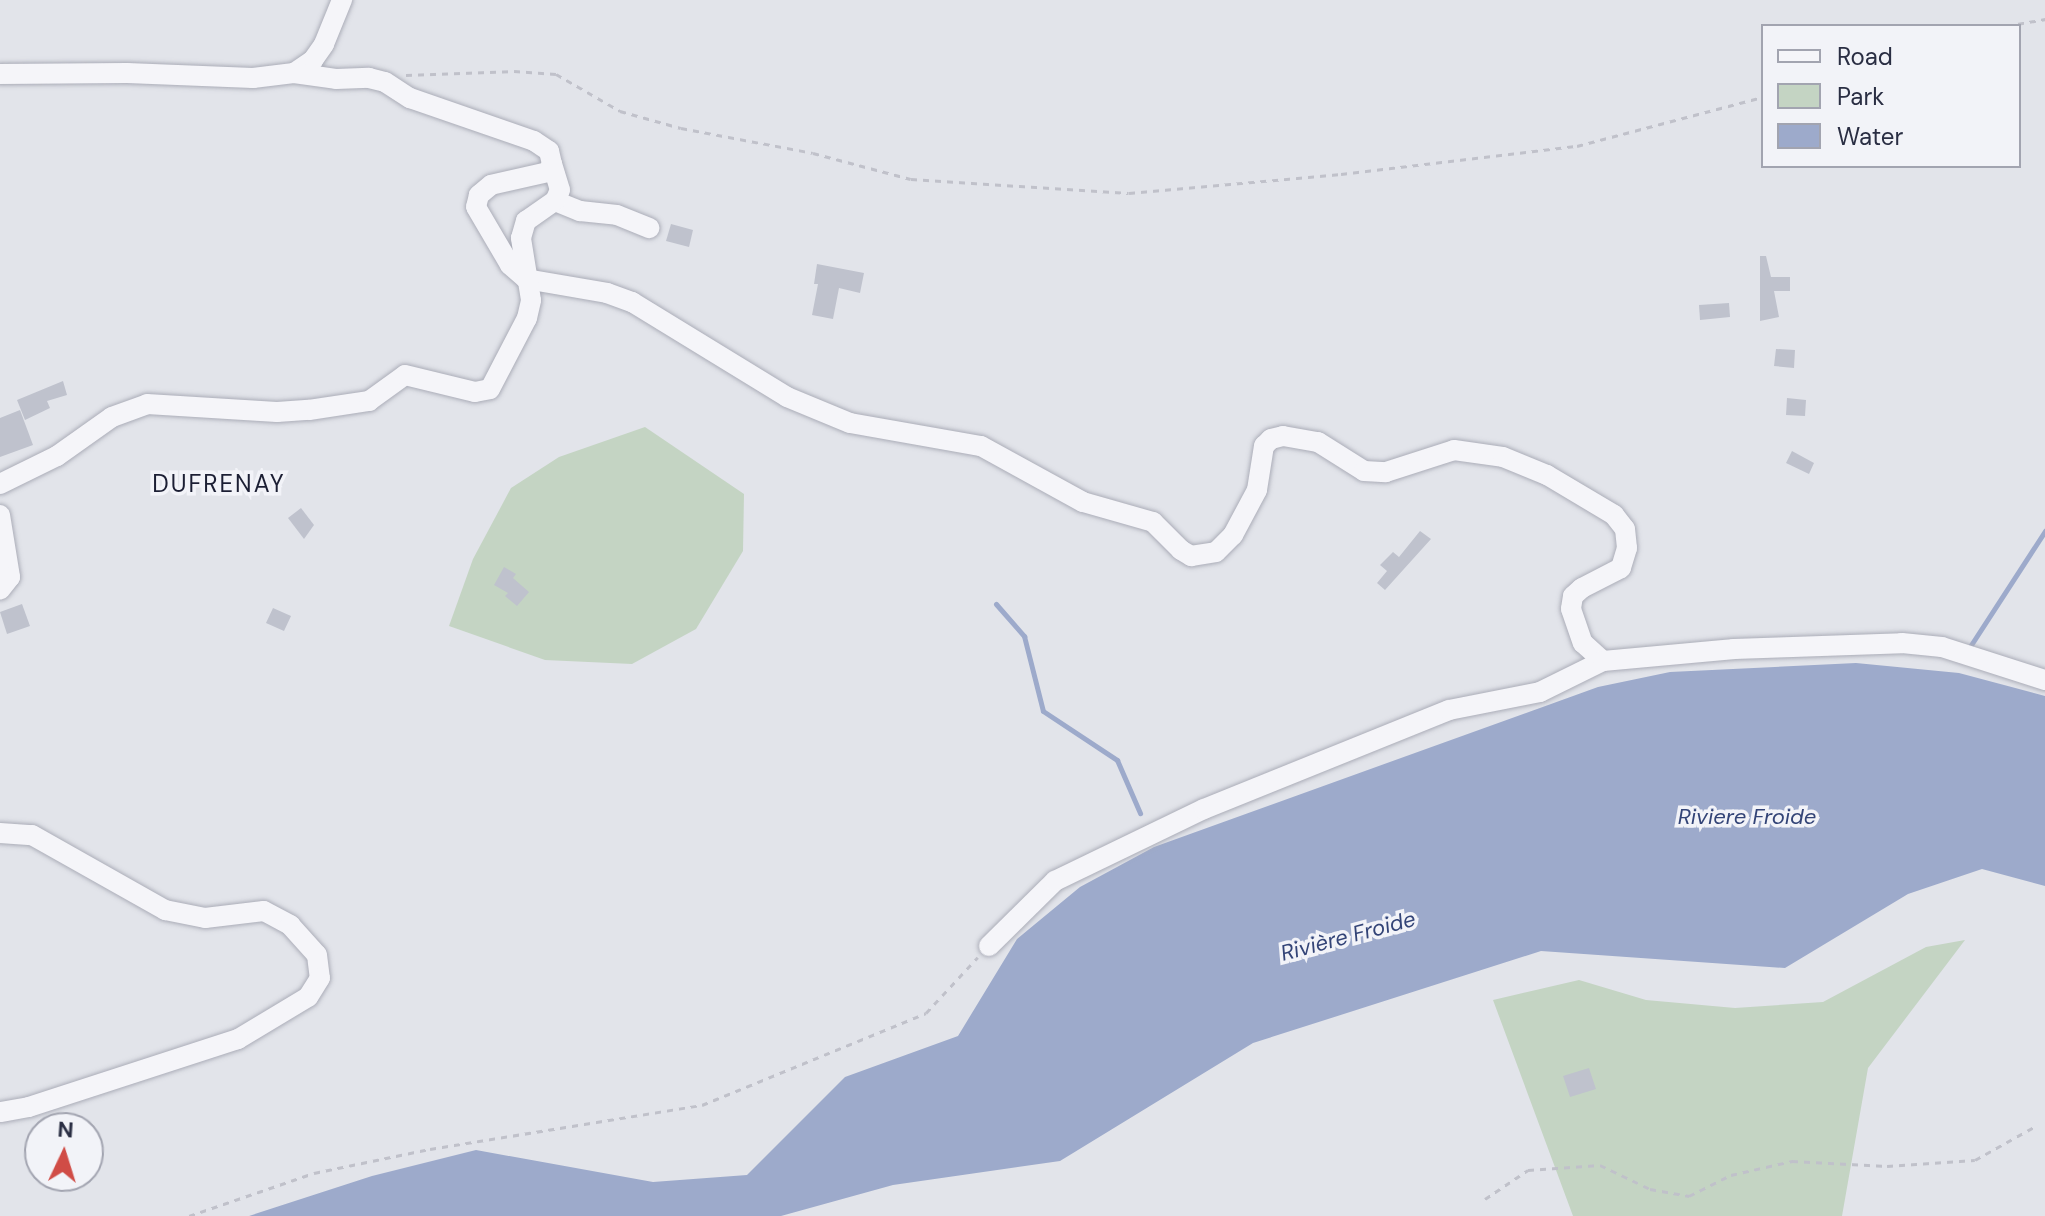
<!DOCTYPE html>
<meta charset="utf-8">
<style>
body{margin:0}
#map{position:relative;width:2045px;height:1216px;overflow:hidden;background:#e2e4ea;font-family:"DM Sans",sans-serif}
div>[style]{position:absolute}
.green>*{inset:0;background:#c4d4c3}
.water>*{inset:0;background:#9daacb}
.stream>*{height:5px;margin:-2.5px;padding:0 2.5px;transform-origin:2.5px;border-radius:2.5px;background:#9daacb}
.building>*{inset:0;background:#bfc2cd}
.path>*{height:3px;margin-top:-1.5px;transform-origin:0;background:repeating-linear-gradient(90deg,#c0c1ca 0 6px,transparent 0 12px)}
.roads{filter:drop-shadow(0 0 2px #abadb8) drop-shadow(0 0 2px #abadb8)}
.minor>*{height:20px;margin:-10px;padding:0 10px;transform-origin:10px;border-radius:10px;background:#f5f5f9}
span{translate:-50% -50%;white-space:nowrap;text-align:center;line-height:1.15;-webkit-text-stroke:7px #f2f3f8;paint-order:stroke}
.water-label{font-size:22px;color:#347;font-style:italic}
.quarter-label{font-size:24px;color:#1c1f34;letter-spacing:2px}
.legend{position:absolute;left:1761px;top:24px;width:260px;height:144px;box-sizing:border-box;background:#f2f3f8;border:2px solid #a2a4b0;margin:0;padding:10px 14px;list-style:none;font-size:24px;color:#2a2e43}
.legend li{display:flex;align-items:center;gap:16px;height:40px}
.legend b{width:40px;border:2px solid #a2a4b0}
.north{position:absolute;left:24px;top:1112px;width:80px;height:80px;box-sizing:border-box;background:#f2f3f8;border:2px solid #a2a4b0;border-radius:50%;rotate:4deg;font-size:22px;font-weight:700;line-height:32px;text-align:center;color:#2a2e43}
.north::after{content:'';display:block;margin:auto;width:28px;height:36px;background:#d04c46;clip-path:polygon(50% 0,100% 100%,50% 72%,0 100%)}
</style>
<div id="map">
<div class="green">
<div style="clip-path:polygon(645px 427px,744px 494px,743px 551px,696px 629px,632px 664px,545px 660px,449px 626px,473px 559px,511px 488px,559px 457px)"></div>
<div style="clip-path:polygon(1965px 940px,1868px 1068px,1842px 1216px,1573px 1216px,1493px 1000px,1579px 980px,1646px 1000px,1735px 1008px,1823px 1002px,1926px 947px)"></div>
</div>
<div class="water">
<div style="clip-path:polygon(1856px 663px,1959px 673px,2045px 696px,2045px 886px,1982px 869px,1908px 894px,1785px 968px,1541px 951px,1253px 1043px,1060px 1161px,893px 1185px,781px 1216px,249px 1216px,372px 1176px,476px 1150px,653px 1182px,747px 1175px,845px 1077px,958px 1036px,1017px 939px,1080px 887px,1154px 847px,1598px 687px,1670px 672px)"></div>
</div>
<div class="stream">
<div style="left:996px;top:604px;width:43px;rotate:48.8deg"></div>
<div style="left:1024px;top:636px;width:77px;rotate:75.8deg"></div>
<div style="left:1043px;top:711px;width:89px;rotate:33.5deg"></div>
<div style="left:1117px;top:760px;width:58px;rotate:66.5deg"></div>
<div style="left:1969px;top:648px;width:140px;rotate:-57deg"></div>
</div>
<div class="building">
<div style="clip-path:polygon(671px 224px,693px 230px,689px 247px,666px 241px)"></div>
<div style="clip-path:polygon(1760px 256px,1766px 256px,1771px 277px,1790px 277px,1790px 291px,1774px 291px,1779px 317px,1760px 321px)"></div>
<div style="clip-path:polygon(817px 264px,864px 273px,860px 293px,839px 288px,833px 319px,812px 315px,818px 284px,814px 284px)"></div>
<div style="clip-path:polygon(1729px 303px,1730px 317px,1700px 320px,1699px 305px)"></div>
<div style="clip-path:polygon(1776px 349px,1795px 350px,1794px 368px,1774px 366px)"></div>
<div style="clip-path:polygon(63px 381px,67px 395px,47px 401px,50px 408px,25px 420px,17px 400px)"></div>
<div style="clip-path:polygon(1787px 398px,1806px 400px,1805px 416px,1786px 415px)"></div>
<div style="clip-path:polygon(20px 410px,33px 445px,0 457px,0 418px)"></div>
<div style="clip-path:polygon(1792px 451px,1814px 463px,1809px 474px,1786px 463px)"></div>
<div style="clip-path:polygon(301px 508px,314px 525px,304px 539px,288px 518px)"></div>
<div style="clip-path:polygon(1420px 531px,1431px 539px,1385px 590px,1377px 583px,1387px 571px,1380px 565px,1393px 552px,1399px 557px)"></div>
<div style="clip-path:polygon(504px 567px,516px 574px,513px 578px,529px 592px,517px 606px,505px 596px,508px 593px,494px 585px)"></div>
<div style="clip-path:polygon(22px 604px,30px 626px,7px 634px,0 612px)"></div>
<div style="clip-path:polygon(273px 608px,291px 616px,284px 631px,266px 623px)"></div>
<div style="clip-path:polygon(1589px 1068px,1596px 1089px,1570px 1097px,1563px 1076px)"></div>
</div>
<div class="path">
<div style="left:2006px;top:26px;width:40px;rotate:-10deg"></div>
<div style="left:406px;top:75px;width:108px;rotate:-2.1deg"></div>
<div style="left:514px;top:71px;width:42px;rotate:4.1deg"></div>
<div style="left:556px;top:74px;width:74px;rotate:30deg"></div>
<div style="left:620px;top:111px;width:63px;rotate:15.6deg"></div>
<div style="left:681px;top:128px;width:134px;rotate:10.7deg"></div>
<div style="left:813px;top:153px;width:101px;rotate:14.9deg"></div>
<div style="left:911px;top:179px;width:218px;rotate:3.7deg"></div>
<div style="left:1129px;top:193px;width:213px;rotate:-5.1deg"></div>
<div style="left:1341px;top:174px;width:238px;rotate:-6.8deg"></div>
<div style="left:1577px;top:146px;width:192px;rotate:-14.8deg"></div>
<div style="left:1485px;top:1199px;width:52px;rotate:-34deg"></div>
<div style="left:1528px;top:1170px;width:72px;rotate:-4deg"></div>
<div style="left:1600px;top:1165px;width:55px;rotate:25.6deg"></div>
<div style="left:1650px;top:1189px;width:40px;rotate:10deg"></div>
<div style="left:1689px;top:1196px;width:47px;rotate:-26.6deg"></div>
<div style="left:1731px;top:1175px;width:63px;rotate:-12.9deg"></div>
<div style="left:1792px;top:1161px;width:95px;rotate:3deg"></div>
<div style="left:1887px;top:1166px;width:88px;rotate:-3.9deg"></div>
<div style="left:1975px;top:1160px;width:68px;rotate:-29.2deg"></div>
<div style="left:189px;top:1216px;width:132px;rotate:-19deg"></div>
<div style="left:314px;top:1173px;width:118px;rotate:-11.7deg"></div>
<div style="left:430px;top:1149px;width:276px;rotate:-9.2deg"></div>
<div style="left:702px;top:1105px;width:242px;rotate:-22.3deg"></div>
<div style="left:926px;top:1013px;width:76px;rotate:-47.1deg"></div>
</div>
<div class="roads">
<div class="minor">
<div style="left:294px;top:73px;width:23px;rotate:-34deg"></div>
<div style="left:313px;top:60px;width:19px;rotate:-55deg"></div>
<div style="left:324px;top:44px;width:48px;rotate:-67.8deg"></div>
<div style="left:0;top:74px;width:127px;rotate:-0.5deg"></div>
<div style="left:127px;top:73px;width:126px;rotate:2.3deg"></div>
<div style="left:253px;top:78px;width:41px;rotate:-7deg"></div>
<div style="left:294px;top:73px;width:42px;rotate:8.1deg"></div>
<div style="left:336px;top:79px;width:33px;rotate:-2deg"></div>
<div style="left:369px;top:78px;width:16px;rotate:14deg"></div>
<div style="left:385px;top:82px;width:30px;rotate:33deg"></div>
<div style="left:410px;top:98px;width:131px;rotate:19.1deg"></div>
<div style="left:534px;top:141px;width:18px;rotate:34deg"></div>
<div style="left:549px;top:151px;width:13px;rotate:77deg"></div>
<div style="left:552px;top:164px;width:9px;rotate:117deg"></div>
<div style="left:548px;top:172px;width:58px;rotate:167.2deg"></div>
<div style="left:491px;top:185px;width:16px;rotate:140deg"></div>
<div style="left:479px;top:195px;width:12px;rotate:104deg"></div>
<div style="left:476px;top:207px;width:67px;rotate:59.6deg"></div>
<div style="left:510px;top:265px;width:21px;rotate:41deg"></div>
<div style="left:526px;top:279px;width:82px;rotate:9.8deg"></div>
<div style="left:607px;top:293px;width:27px;rotate:20deg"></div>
<div style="left:632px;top:302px;width:182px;rotate:31.5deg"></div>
<div style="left:787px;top:397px;width:68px;rotate:22.4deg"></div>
<div style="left:850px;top:423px;width:133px;rotate:10deg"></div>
<div style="left:981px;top:446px;width:116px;rotate:28.8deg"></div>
<div style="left:1083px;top:502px;width:73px;rotate:15.9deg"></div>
<div style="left:1153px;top:522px;width:40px;rotate:45deg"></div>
<div style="left:1181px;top:550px;width:12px;rotate:31deg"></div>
<div style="left:1191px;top:556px;width:25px;rotate:-9deg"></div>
<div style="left:1216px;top:552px;width:24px;rotate:-45deg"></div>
<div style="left:1233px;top:535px;width:51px;rotate:-61.9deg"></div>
<div style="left:1257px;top:490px;width:45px;rotate:-81deg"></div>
<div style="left:1264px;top:446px;width:10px;rotate:-45deg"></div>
<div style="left:1271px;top:439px;width:12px;rotate:-14deg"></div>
<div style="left:1283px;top:436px;width:36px;rotate:10deg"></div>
<div style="left:1318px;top:442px;width:54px;rotate:32.2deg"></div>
<div style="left:1364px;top:471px;width:22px;rotate:3deg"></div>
<div style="left:1386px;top:472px;width:71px;rotate:-17.9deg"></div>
<div style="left:1454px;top:450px;width:49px;rotate:8.1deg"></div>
<div style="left:1503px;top:457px;width:48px;rotate:22.2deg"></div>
<div style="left:1547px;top:475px;width:78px;rotate:30.8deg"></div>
<div style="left:1614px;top:515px;width:18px;rotate:52deg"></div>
<div style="left:1625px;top:529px;width:19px;rotate:84deg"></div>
<div style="left:1627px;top:548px;width:21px;rotate:107deg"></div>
<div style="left:1621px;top:568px;width:44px;rotate:152.9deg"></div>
<div style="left:1582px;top:588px;width:12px;rotate:138deg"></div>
<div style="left:1573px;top:596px;width:13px;rotate:99deg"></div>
<div style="left:1571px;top:609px;width:36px;rotate:71deg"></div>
<div style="left:1583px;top:643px;width:27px;rotate:42deg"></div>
<div style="left:555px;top:201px;width:27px;rotate:22deg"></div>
<div style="left:580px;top:211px;width:37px;rotate:6deg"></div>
<div style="left:617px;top:215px;width:35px;rotate:22deg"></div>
<div style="left:0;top:484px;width:64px;rotate:-26.2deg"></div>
<div style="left:57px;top:456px;width:67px;rotate:-35.3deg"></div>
<div style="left:112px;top:417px;width:37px;rotate:-20deg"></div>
<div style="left:147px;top:404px;width:130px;rotate:3.5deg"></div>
<div style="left:277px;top:412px;width:32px;rotate:-4deg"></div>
<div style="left:309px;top:410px;width:61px;rotate:-8.5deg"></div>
<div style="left:369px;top:401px;width:44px;rotate:-35.8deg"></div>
<div style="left:405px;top:375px;width:72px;rotate:13.7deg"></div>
<div style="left:475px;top:392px;width:15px;rotate:-11deg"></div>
<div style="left:490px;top:389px;width:80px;rotate:-62.5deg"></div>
<div style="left:527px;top:318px;width:18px;rotate:-77deg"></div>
<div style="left:531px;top:300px;width:63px;rotate:-99.2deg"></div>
<div style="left:521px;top:238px;width:18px;rotate:-74deg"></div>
<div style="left:526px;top:221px;width:35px;rotate:-35deg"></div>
<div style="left:555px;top:201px;width:12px;rotate:-66deg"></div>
<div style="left:560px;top:190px;width:27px;rotate:-107deg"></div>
<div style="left:0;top:515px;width:63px;rotate:80.8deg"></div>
<div style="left:10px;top:577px;width:16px;rotate:128deg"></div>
<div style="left:0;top:833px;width:32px;rotate:4deg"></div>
<div style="left:32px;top:835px;width:153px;rotate:29.4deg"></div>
<div style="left:165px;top:910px;width:41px;rotate:11.3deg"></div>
<div style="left:205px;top:918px;width:59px;rotate:-6.8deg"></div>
<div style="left:264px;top:911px;width:30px;rotate:28deg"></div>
<div style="left:290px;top:925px;width:40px;rotate:48deg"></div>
<div style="left:317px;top:955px;width:23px;rotate:83deg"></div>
<div style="left:320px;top:978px;width:22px;rotate:122deg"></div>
<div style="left:308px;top:997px;width:82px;rotate:149deg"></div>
<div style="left:238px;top:1039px;width:220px;rotate:162deg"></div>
<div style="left:29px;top:1107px;width:29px;rotate:170deg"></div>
<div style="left:989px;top:946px;width:93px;rotate:-44.6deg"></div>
<div style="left:1055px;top:881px;width:165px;rotate:-25.8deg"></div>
<div style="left:1204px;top:809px;width:264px;rotate:-22deg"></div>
<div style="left:1449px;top:710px;width:93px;rotate:-11.2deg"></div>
<div style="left:1540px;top:692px;width:70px;rotate:-26.2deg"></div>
<div style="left:1603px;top:661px;width:132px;rotate:-5.2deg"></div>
<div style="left:1734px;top:649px;width:168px;rotate:-2deg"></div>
<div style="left:1902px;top:643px;width:40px;rotate:5.7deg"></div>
<div style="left:1942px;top:647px;width:108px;rotate:17.8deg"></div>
</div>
</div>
<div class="water-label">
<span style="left:1747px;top:817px">Riviere Froide</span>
<span style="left:1348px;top:936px;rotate:-15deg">Rivière Froide</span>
</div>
<div class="quarter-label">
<span style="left:219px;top:484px">DUFRENAY</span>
</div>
<ul class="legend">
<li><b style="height:10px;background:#f5f5f9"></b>Road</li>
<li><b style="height:22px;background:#c4d4c3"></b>Park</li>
<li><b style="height:22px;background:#9daacb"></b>Water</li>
</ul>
<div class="north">N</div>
</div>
